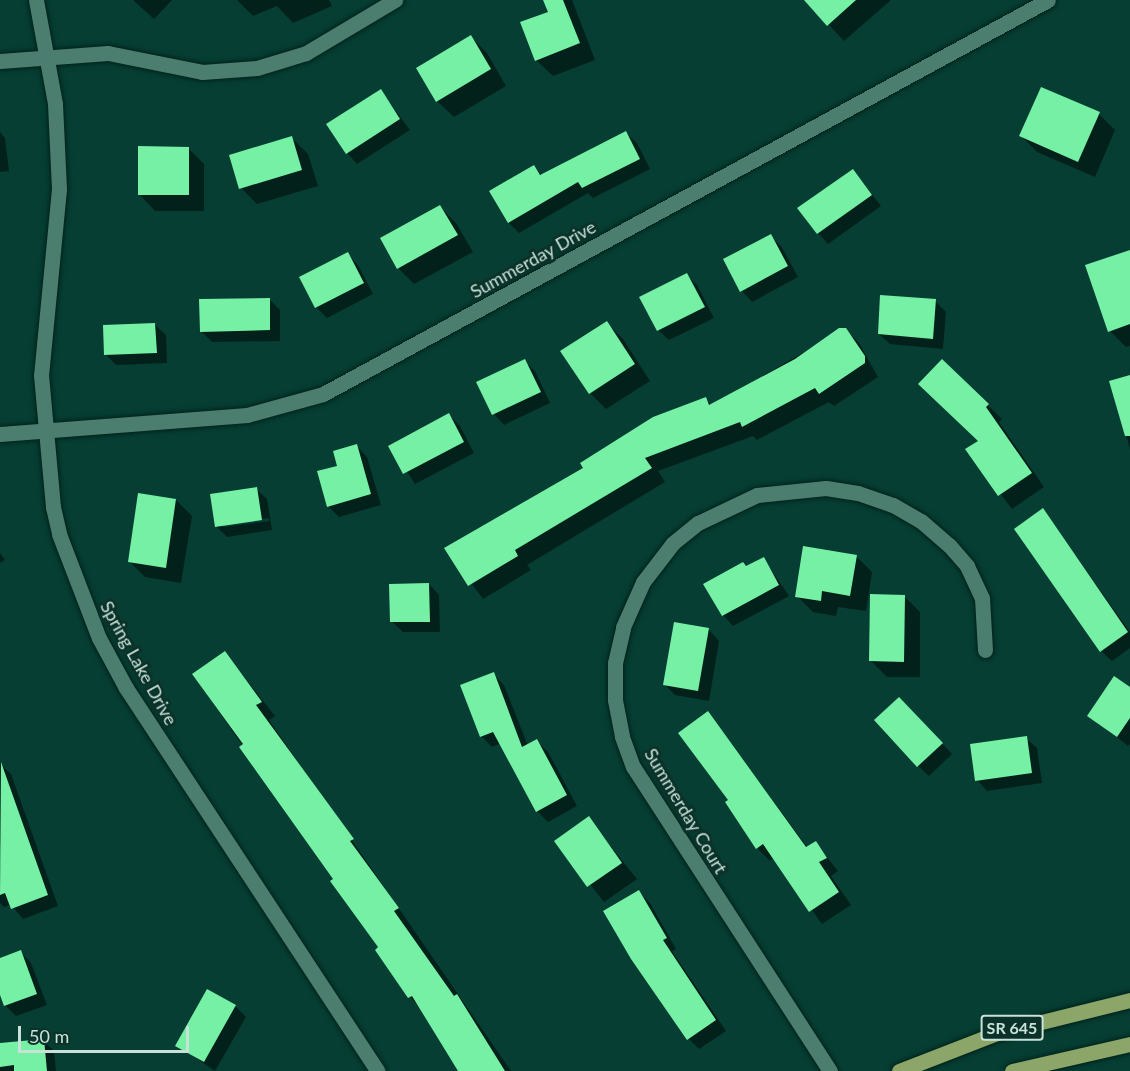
<!DOCTYPE html>
<style>
body{margin:0}
#map{position:relative;width:1130px;height:1071px;overflow:hidden;background:#063e33;font-family:Lato,sans-serif}
div>[style]{position:absolute}
.shadow>*{inset:0;background:#0007}
.building>*{inset:0;background:#76f0a5}
.roads{filter:drop-shadow(0 0 2px #00231b) drop-shadow(0 0 2px #00231b)}
.street>*{height:15px;margin:-7.5px;padding:0 7.5px;transform-origin:7.5px;border-radius:7.5px;background:#4c7e70}
.primary>*{height:15px;margin:-7.5px;padding:0 7.5px;transform-origin:7.5px;border-radius:7.5px;background:#8ca669}
span{translate:-50% -50%;white-space:nowrap;text-align:center;line-height:1.15;-webkit-text-stroke:6px #0a3229;paint-order:stroke}
.shield-label span{padding:2px 4px;background:#0a3229;border:2px solid;border-radius:4px;-webkit-text-stroke-width:0}
.shield-label{font-size:16px;color:#c8e2d9;font-weight:700}
.street-label{font-size:18px;color:#c8e2d9}
.scale{position:absolute;left:18px;top:1026px;width:171px;height:27px;box-sizing:border-box;border:3px solid #c8e2d9;border-top:0;padding-left:8px;font-size:18px;line-height:21px;white-space:nowrap;color:#c8e2d9;-webkit-text-stroke:4px #0a3229;paint-order:stroke}
</style>
<div id="map">
<div class="shadow">
<div style="clip-path:polygon(133px 0,172px 0,154px 19px)"></div>
<div style="clip-path:polygon(237px 0,329px 0,332px 6px,293px 23px,277px 6px,253px 16px)"></div>
<div style="clip-path:polygon(545px 0,572px 0,595px 60px,553px 76px,536px 60px,550px 13px)"></div>
<div style="clip-path:polygon(806px 0,891px 0,844px 41px)"></div>
<div style="clip-path:polygon(471px 37px,487px 53px,506px 86px,454px 117px,437px 101px)"></div>
<div style="clip-path:polygon(381px 91px,410px 130px,357px 164px,347px 153px)"></div>
<div style="clip-path:polygon(1099px 114px,1115px 130px,1095px 177px,1037px 152px,1021px 136px)"></div>
<div style="clip-path:polygon(0 132px,5px 138px,9px 171px,0 172px)"></div>
<div style="clip-path:polygon(626px 133px,637px 143px,650px 169px,593px 198px,588px 193px,519px 233px,509px 223px,534px 167px,542px 175px)"></div>
<div style="clip-path:polygon(291px 137px,308px 154px,318px 186px,257px 204px,241px 188px)"></div>
<div style="clip-path:polygon(188px 148px,204px 164px,204px 211px,155px 211px,139px 194px)"></div>
<div style="clip-path:polygon(853px 171px,881px 206px,828px 244px,818px 233px)"></div>
<div style="clip-path:polygon(440px 207px,456px 223px,473px 252px,414px 284px,398px 268px)"></div>
<div style="clip-path:polygon(770px 236px,781px 246px,798px 277px,752px 302px,742px 291px)"></div>
<div style="clip-path:polygon(1130px 252px,1130px 346px,1126px 347px,1110px 331px)"></div>
<div style="clip-path:polygon(347px 254px,358px 265px,373px 294px,327px 318px,316px 307px)"></div>
<div style="clip-path:polygon(687px 275px,697px 285px,714px 318px,669px 340px,658px 330px)"></div>
<div style="clip-path:polygon(269px 299px,280px 310px,280px 341px,212px 342px,201px 331px)"></div>
<div style="clip-path:polygon(935px 301px,946px 312px,943px 349px,890px 344px,879px 334px)"></div>
<div style="clip-path:polygon(607px 323px,623px 339px,650px 381px,606px 409px,590px 393px)"></div>
<div style="clip-path:polygon(155px 325px,166px 335px,167px 363px,116px 365px,106px 355px)"></div>
<div style="clip-path:polygon(845px 329px,859px 343px,878px 377px,834px 406px,829px 402px,757px 440px,753px 436px,658px 471px,665px 482px,527px 565px,531px 570px,483px 599px,446px 549px,706px 399px,711px 405px)"></div>
<div style="clip-path:polygon(524px 361px,535px 371px,550px 403px,504px 425px,494px 414px)"></div>
<div style="clip-path:polygon(942px 361px,1002px 419px,999px 422px,1044px 487px,1012px 509px,967px 450px,980px 441px)"></div>
<div style="clip-path:polygon(1130px 376px,1130px 449px,1111px 382px)"></div>
<div style="clip-path:polygon(449px 415px,460px 426px,474px 453px,415px 484px,390px 446px)"></div>
<div style="clip-path:polygon(357px 446px,367px 457px,381px 505px,339px 517px,328px 506px)"></div>
<div style="clip-path:polygon(evenodd,256px 489px,267px 499px,272px 530px,227px 537px,216px 526px,256px 489px,269px 518px,269px 521px,223px 527px,223px 524px,269px 518px)"></div>
<div style="clip-path:polygon(176px 500px,192px 516px,181px 583px,145px 577px,129px 561px)"></div>
<div style="clip-path:polygon(1043px 510px,1130px 632px,1130px 648px,1112px 661px,1101px 651px)"></div>
<div style="clip-path:polygon(0 553px,5px 560px,0 563px)"></div>
<div style="clip-path:polygon(856px 556px,872px 572px,866px 611px,838px 607px,836px 616px,813px 612px,797px 596px)"></div>
<div style="clip-path:polygon(763px 558px,789px 596px,733px 626px,723px 615px,747px 568px)"></div>
<div style="clip-path:polygon(429px 584px,439px 595px,440px 632px,403px 632px,392px 622px)"></div>
<div style="clip-path:polygon(904px 596px,920px 612px,920px 677px,887px 677px,871px 661px)"></div>
<div style="clip-path:polygon(675px 624px,709px 630px,719px 641px,709px 701px,675px 695px,664px 684px)"></div>
<div style="clip-path:polygon(225px 653px,275px 716px,269px 720px,511px 1071px,463px 1071px,423px 1011px,410px 997px,381px 948px,194px 675px)"></div>
<div style="clip-path:polygon(493px 674px,504px 685px,528px 746px,537px 741px,548px 752px,577px 806px,548px 822px,537px 811px,501px 743px,492px 747px,481px 736px)"></div>
<div style="clip-path:polygon(1130px 689px,1130px 744px,1128px 746px,1089px 715px)"></div>
<div style="clip-path:polygon(909px 709px,952px 754px,929px 776px,918px 766px)"></div>
<div style="clip-path:polygon(708px 713px,808px 848px,816px 843px,838px 871px,831px 876px,851px 905px,822px 924px,774px 858px,770px 861px,757px 848px,727px 803px,730px 801px)"></div>
<div style="clip-path:polygon(1026px 738px,1037px 748px,1042px 783px,987px 791px,977px 780px)"></div>
<div style="clip-path:polygon(0 764px,11px 774px,58px 906px,23px 919px,11px 905px,4px 907px,0 903px,0 865px,8px 862px,0 844px)"></div>
<div style="clip-path:polygon(588px 818px,637px 879px,604px 902px,556px 841px)"></div>
<div style="clip-path:polygon(639px 892px,650px 903px,676px 949px,672px 951px,726px 1031px,699px 1049px,689px 1039px)"></div>
<div style="clip-path:polygon(21px 952px,31px 963px,47px 1005px,16px 1016px,5px 1005px,0 991px,0 960px)"></div>
<div style="clip-path:polygon(235px 1006px,246px 1017px,215px 1071px,177px 1045px)"></div>
<div style="clip-path:polygon(44px 1041px,54px 1051px,56px 1071px,0 1071px,0 1044px)"></div>
</div>
<div class="building">
<div style="clip-path:polygon(543px 0,563px 0,580px 43px,535px 61px,520px 22px,548px 12px)"></div>
<div style="clip-path:polygon(804px 0,856px 0,827px 26px)"></div>
<div style="clip-path:polygon(471px 35px,491px 69px,436px 102px,416px 68px)"></div>
<div style="clip-path:polygon(1041px 87px,1100px 112px,1078px 162px,1019px 136px)"></div>
<div style="clip-path:polygon(381px 89px,400px 119px,346px 154px,326px 124px)"></div>
<div style="clip-path:polygon(626px 131px,640px 159px,582px 188px,578px 182px,508px 223px,489px 191px,534px 165px,540px 175px)"></div>
<div style="clip-path:polygon(292px 136px,302px 170px,239px 189px,229px 155px)"></div>
<div style="clip-path:polygon(138px 146px,189px 147px,189px 195px,138px 195px)"></div>
<div style="clip-path:polygon(853px 169px,872px 195px,817px 234px,797px 208px)"></div>
<div style="clip-path:polygon(440px 205px,458px 235px,397px 269px,380px 238px)"></div>
<div style="clip-path:polygon(771px 234px,788px 266px,740px 292px,723px 259px)"></div>
<div style="clip-path:polygon(1130px 250px,1130px 324px,1108px 332px,1085px 265px)"></div>
<div style="clip-path:polygon(348px 252px,364px 283px,315px 308px,299px 277px)"></div>
<div style="clip-path:polygon(687px 273px,705px 307px,657px 331px,639px 297px)"></div>
<div style="clip-path:polygon(880px 295px,936px 299px,933px 339px,878px 334px)"></div>
<div style="clip-path:polygon(270px 298px,270px 330px,200px 332px,199px 299px)"></div>
<div style="clip-path:polygon(607px 321px,635px 364px,589px 394px,560px 351px)"></div>
<div style="clip-path:polygon(155px 323px,157px 353px,104px 355px,103px 325px)"></div>
<div style="clip-path:polygon(839px 328px,846px 328px,865px 356px,865px 363px,819px 394px,815px 388px,742px 427px,740px 422px,645px 458px,652px 468px,515px 550px,518px 556px,468px 586px,444px 548px,583px 468px,580px 463px,653px 417px,706px 397px,709px 405px,795px 359px)"></div>
<div style="clip-path:polygon(525px 359px,541px 392px,492px 415px,476px 382px)"></div>
<div style="clip-path:polygon(942px 359px,989px 404px,986px 407px,1032px 473px,998px 496px,965px 449px,978px 441px,918px 384px)"></div>
<div style="clip-path:polygon(1130px 375px,1130px 436px,1125px 436px,1109px 381px)"></div>
<div style="clip-path:polygon(449px 413px,464px 442px,403px 474px,388px 446px)"></div>
<div style="clip-path:polygon(357px 444px,371px 494px,327px 507px,317px 471px,337px 466px,333px 451px)"></div>
<div style="clip-path:polygon(257px 487px,262px 520px,215px 527px,210px 494px)"></div>
<div style="clip-path:polygon(138px 493px,176px 499px,166px 568px,128px 562px)"></div>
<div style="clip-path:polygon(1043px 508px,1128px 632px,1100px 652px,1014px 529px)"></div>
<div style="clip-path:polygon(803px 546px,857px 555px,850px 596px,822px 591px,821px 601px,795px 597px)"></div>
<div style="clip-path:polygon(764px 557px,779px 585px,722px 616px,703px 584px,743px 562px,746px 566px)"></div>
<div style="clip-path:polygon(429px 583px,430px 622px,390px 622px,389px 584px)"></div>
<div style="clip-path:polygon(870px 594px,905px 595px,904px 662px,869px 661px)"></div>
<div style="clip-path:polygon(674px 622px,709px 628px,698px 691px,663px 685px)"></div>
<div style="clip-path:polygon(225px 651px,262px 702px,256px 705px,354px 839px,350px 841px,399px 908px,394px 911px,454px 996px,457px 994px,505px 1071px,458px 1071px,412px 996px,408px 998px,375px 950px,378px 947px,330px 881px,333px 879px,239px 747px,243px 744px,192px 674px)"></div>
<div style="clip-path:polygon(494px 672px,522px 747px,537px 739px,567px 795px,536px 812px,493px 732px,480px 737px,460px 685px)"></div>
<div style="clip-path:polygon(1114px 676px,1130px 687px,1130px 718px,1117px 737px,1087px 716px)"></div>
<div style="clip-path:polygon(899px 697px,943px 743px,917px 767px,874px 720px)"></div>
<div style="clip-path:polygon(708px 711px,806px 847px,816px 841px,827px 858px,819px 862px,839px 892px,809px 912px,763px 844px,756px 849px,725px 802px,728px 800px,678px 733px)"></div>
<div style="clip-path:polygon(1027px 736px,1032px 773px,975px 781px,970px 744px)"></div>
<div style="clip-path:polygon(1px 762px,48px 895px,11px 909px,5px 893px,0 895px)"></div>
<div style="clip-path:polygon(589px 816px,622px 863px,587px 887px,554px 841px)"></div>
<div style="clip-path:polygon(639px 890px,667px 938px,663px 940px,716px 1020px,687px 1040px,631px 959px,603px 911px)"></div>
<div style="clip-path:polygon(21px 950px,37px 994px,4px 1006px,0 995px,0 958px)"></div>
<div style="clip-path:polygon(207px 989px,236px 1005px,204px 1062px,175px 1046px)"></div>
<div style="clip-path:polygon(44px 1039px,47px 1071px,14px 1071px,14px 1065px,0 1067px,0 1043px)"></div>
</div>
<div class="roads">
<div class="street">
<div style="left:36px;top:0;width:106px;rotate:79.6deg"></div>
<div style="left:55px;top:104px;width:85px;rotate:87.3deg"></div>
<div style="left:59px;top:189px;width:187px;rotate:95.5deg"></div>
<div style="left:41px;top:375px;width:133px;rotate:84.8deg"></div>
<div style="left:53px;top:507px;width:28px;rotate:77deg"></div>
<div style="left:59px;top:534px;width:111px;rotate:69deg"></div>
<div style="left:99px;top:638px;width:57px;rotate:61.6deg"></div>
<div style="left:126px;top:688px;width:458px;rotate:56.7deg"></div>
<div style="left:0;top:61px;width:108px;rotate:-4.2deg"></div>
<div style="left:108px;top:53px;width:96px;rotate:11.4deg"></div>
<div style="left:202px;top:72px;width:55px;rotate:-4.2deg"></div>
<div style="left:257px;top:68px;width:51px;rotate:-17deg"></div>
<div style="left:306px;top:53px;width:104px;rotate:-30.8deg"></div>
<div style="left:0;top:434px;width:248px;rotate:-4.4deg"></div>
<div style="left:247px;top:415px;width:79px;rotate:-15.4deg"></div>
<div style="left:323px;top:394px;width:825px;rotate:-28.52deg"></div>
<div style="left:830px;top:1071px;width:362px;rotate:-122.9deg"></div>
<div style="left:633px;top:767px;width:33px;rotate:-110deg"></div>
<div style="left:622px;top:736px;width:37px;rotate:-101deg"></div>
<div style="left:615px;top:700px;width:37px;rotate:-90deg"></div>
<div style="left:615px;top:663px;width:37px;rotate:-77deg"></div>
<div style="left:623px;top:627px;width:49px;rotate:-66deg"></div>
<div style="left:643px;top:582px;width:49px;rotate:-52.4deg"></div>
<div style="left:673px;top:543px;width:32px;rotate:-39deg"></div>
<div style="left:698px;top:523px;width:65px;rotate:-25.4deg"></div>
<div style="left:757px;top:495px;width:69px;rotate:-5.8deg"></div>
<div style="left:826px;top:488px;width:32px;rotate:9deg"></div>
<div style="left:858px;top:493px;width:37px;rotate:19deg"></div>
<div style="left:893px;top:505px;width:32px;rotate:30deg"></div>
<div style="left:921px;top:521px;width:37px;rotate:41deg"></div>
<div style="left:949px;top:545px;width:28px;rotate:49deg"></div>
<div style="left:967px;top:566px;width:35px;rotate:65deg"></div>
<div style="left:982px;top:598px;width:52px;rotate:86.7deg"></div>
</div>
<div class="primary">
<div style="left:899px;top:1071px;width:105px;rotate:-21.2deg"></div>
<div style="left:997px;top:1033px;width:137px;rotate:-13.9deg"></div>
<div style="left:1012px;top:1071px;width:121px;rotate:-12.9deg"></div>
</div>
</div>
<div class="shield-label">
<span style="left:1012px;top:1028px">SR 645</span>
</div>
<div class="street-label">
<span style="left:533px;top:259px;rotate:-29deg">Summerday Drive</span>
<span style="left:139px;top:663px;rotate:61deg">Spring Lake Drive</span>
<span style="left:686px;top:811px;rotate:59deg">Summerday Court</span>
</div>
<div class="scale">50 m</div>
</div>
